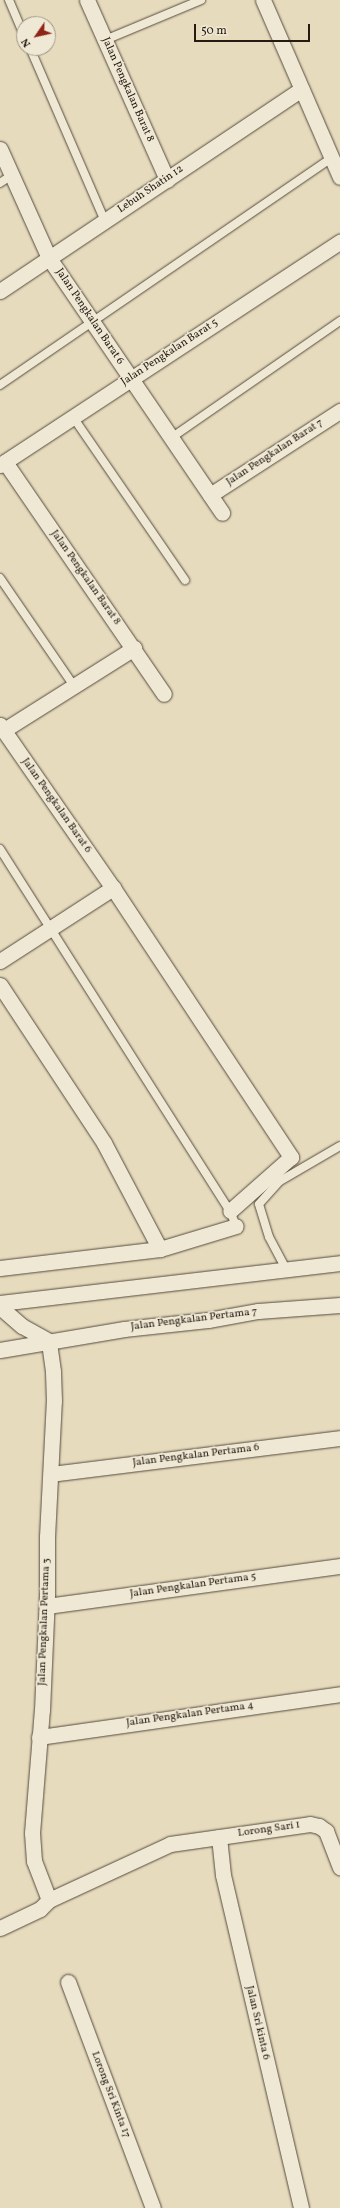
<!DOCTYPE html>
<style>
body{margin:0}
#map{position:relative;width:340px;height:2208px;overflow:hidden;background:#e6dbbd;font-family:Vollkorn,serif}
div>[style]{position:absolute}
.roads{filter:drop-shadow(0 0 1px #564b3e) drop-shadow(0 0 1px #564b3e)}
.lane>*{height:8px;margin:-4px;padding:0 4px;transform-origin:4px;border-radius:4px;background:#efe8d4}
.street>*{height:15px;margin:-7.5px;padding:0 7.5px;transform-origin:7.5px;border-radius:7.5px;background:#efe8d4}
span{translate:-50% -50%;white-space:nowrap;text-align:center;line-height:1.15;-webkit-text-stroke:3px #efe8d4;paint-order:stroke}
.street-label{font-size:11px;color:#261b13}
.north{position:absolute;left:16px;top:16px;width:40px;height:40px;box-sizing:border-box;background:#efe8d4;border:1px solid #9f9687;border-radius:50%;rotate:236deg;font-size:11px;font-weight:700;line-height:16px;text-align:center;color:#261b13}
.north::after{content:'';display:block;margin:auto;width:14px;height:18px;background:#8f2418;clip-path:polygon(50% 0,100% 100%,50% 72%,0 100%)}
.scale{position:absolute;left:194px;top:24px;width:116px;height:18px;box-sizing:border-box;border:2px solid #261b13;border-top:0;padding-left:5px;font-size:12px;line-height:14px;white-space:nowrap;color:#261b13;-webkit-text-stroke:3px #efe8d4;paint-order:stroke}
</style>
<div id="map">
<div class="roads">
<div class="lane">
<div style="left:9px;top:0;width:38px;rotate:67deg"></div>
<div style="left:105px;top:40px;width:104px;rotate:-22.6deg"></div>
<div style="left:30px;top:48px;width:189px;rotate:66.6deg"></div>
<div style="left:0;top:183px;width:14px;rotate:-34deg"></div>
<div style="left:0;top:385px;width:402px;rotate:-34.4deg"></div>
<div style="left:73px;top:417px;width:198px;rotate:55.5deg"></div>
<div style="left:171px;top:438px;width:206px;rotate:-34.7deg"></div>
<div style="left:0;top:578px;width:131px;rotate:55.6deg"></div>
<div style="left:0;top:849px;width:429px;rotate:57.6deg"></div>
<div style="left:230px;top:1211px;width:16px;rotate:68deg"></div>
<div style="left:286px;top:1269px;width:36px;rotate:-118deg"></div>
<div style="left:269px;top:1237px;width:34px;rotate:-107deg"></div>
<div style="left:259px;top:1204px;width:31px;rotate:-48deg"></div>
<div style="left:280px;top:1181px;width:69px;rotate:-30.3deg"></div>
</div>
<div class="street">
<div style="left:87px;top:0;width:197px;rotate:66deg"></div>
<div style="left:263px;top:0;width:193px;rotate:66.5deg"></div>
<div style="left:0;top:149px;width:120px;rotate:65.8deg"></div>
<div style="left:49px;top:258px;width:308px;rotate:55.8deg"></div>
<div style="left:0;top:291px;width:363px;rotate:-33.8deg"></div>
<div style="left:5px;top:462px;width:281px;rotate:55.6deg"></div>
<div style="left:0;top:465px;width:407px;rotate:-33.3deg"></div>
<div style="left:210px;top:495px;width:155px;rotate:-32.9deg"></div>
<div style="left:0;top:725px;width:198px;rotate:55.3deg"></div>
<div style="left:113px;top:888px;width:323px;rotate:56.5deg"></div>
<div style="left:291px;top:1157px;width:81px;rotate:138.5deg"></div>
<div style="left:4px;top:730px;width:154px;rotate:-32.2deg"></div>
<div style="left:0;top:961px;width:135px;rotate:-32.9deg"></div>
<div style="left:0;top:985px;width:189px;rotate:56.6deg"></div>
<div style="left:104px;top:1143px;width:120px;rotate:62.2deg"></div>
<div style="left:0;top:1268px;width:161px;rotate:-6.8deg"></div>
<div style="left:160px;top:1249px;width:79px;rotate:-16.8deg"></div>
<div style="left:0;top:1303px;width:342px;rotate:-6.7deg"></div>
<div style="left:0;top:1307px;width:29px;rotate:41deg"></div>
<div style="left:22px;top:1326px;width:31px;rotate:29deg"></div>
<div style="left:0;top:1350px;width:126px;rotate:-9.6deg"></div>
<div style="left:124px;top:1329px;width:84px;rotate:-6.1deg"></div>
<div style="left:208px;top:1320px;width:51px;rotate:-10.2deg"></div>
<div style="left:258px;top:1311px;width:82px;rotate:-4.2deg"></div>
<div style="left:51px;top:1474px;width:291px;rotate:-7.1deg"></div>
<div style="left:47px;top:1606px;width:296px;rotate:-7.8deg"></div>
<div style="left:39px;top:1737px;width:304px;rotate:-8.1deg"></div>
<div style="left:219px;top:1837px;width:38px;rotate:84deg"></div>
<div style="left:223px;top:1875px;width:342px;rotate:76.8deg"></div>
<div style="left:49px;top:1900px;width:42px;rotate:-111deg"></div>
<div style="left:34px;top:1861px;width:28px;rotate:-94deg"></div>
<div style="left:32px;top:1833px;width:123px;rotate:-85.4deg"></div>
<div style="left:42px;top:1710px;width:115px;rotate:-87.5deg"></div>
<div style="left:47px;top:1595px;width:58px;rotate:-90deg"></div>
<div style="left:47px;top:1537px;width:136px;rotate:-87.1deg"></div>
<div style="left:54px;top:1401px;width:30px;rotate:-92deg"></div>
<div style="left:53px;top:1371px;width:30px;rotate:-98deg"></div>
<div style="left:0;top:1928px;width:44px;rotate:-25.4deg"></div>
<div style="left:40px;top:1909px;width:13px;rotate:-45deg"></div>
<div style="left:49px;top:1900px;width:133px;rotate:-24.8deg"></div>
<div style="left:170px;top:1844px;width:141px;rotate:-8.1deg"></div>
<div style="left:310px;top:1824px;width:9px;rotate:13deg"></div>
<div style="left:319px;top:1826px;width:9px;rotate:36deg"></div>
<div style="left:326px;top:1831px;width:39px;rotate:69deg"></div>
<div style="left:68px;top:1982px;width:241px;rotate:69.4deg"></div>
</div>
</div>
<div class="street-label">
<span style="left:127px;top:90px;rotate:66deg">Jalan Pengkalan Barat 8</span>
<span style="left:151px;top:190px;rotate:-34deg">Lebuh Shatin 12</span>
<span style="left:89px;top:317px;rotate:56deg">Jalan Pengkalan Barat 6</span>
<span style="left:170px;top:353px;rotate:-33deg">Jalan Pengkalan Barat 5</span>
<span style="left:275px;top:453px;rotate:-33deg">Jalan Pengkalan Barat 7</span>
<span style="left:85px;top:578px;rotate:55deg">Jalan Pengkalan Barat 8</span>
<span style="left:56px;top:806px;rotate:55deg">Jalan Pengkalan Barat 6</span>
<span style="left:194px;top:1320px;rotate:-7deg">Jalan Pengkalan Pertama 7</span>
<span style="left:196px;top:1456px;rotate:-7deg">Jalan Pengkalan Pertama 6</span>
<span style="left:193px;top:1586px;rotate:-8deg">Jalan Pengkalan Pertama 5</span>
<span style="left:45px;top:1622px;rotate:-88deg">Jalan Pengkalan Pertama 3</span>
<span style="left:190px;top:1715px;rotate:-8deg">Jalan Pengkalan Pertama 4</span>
<span style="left:269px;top:1830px;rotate:-8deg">Lorong Sari 1</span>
<span style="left:257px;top:2023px;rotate:77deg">Jalan Sri kinta 6</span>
<span style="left:110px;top:2095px;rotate:69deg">Lorong Sri Kinta 17</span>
</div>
<div class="north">N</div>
<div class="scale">50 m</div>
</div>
